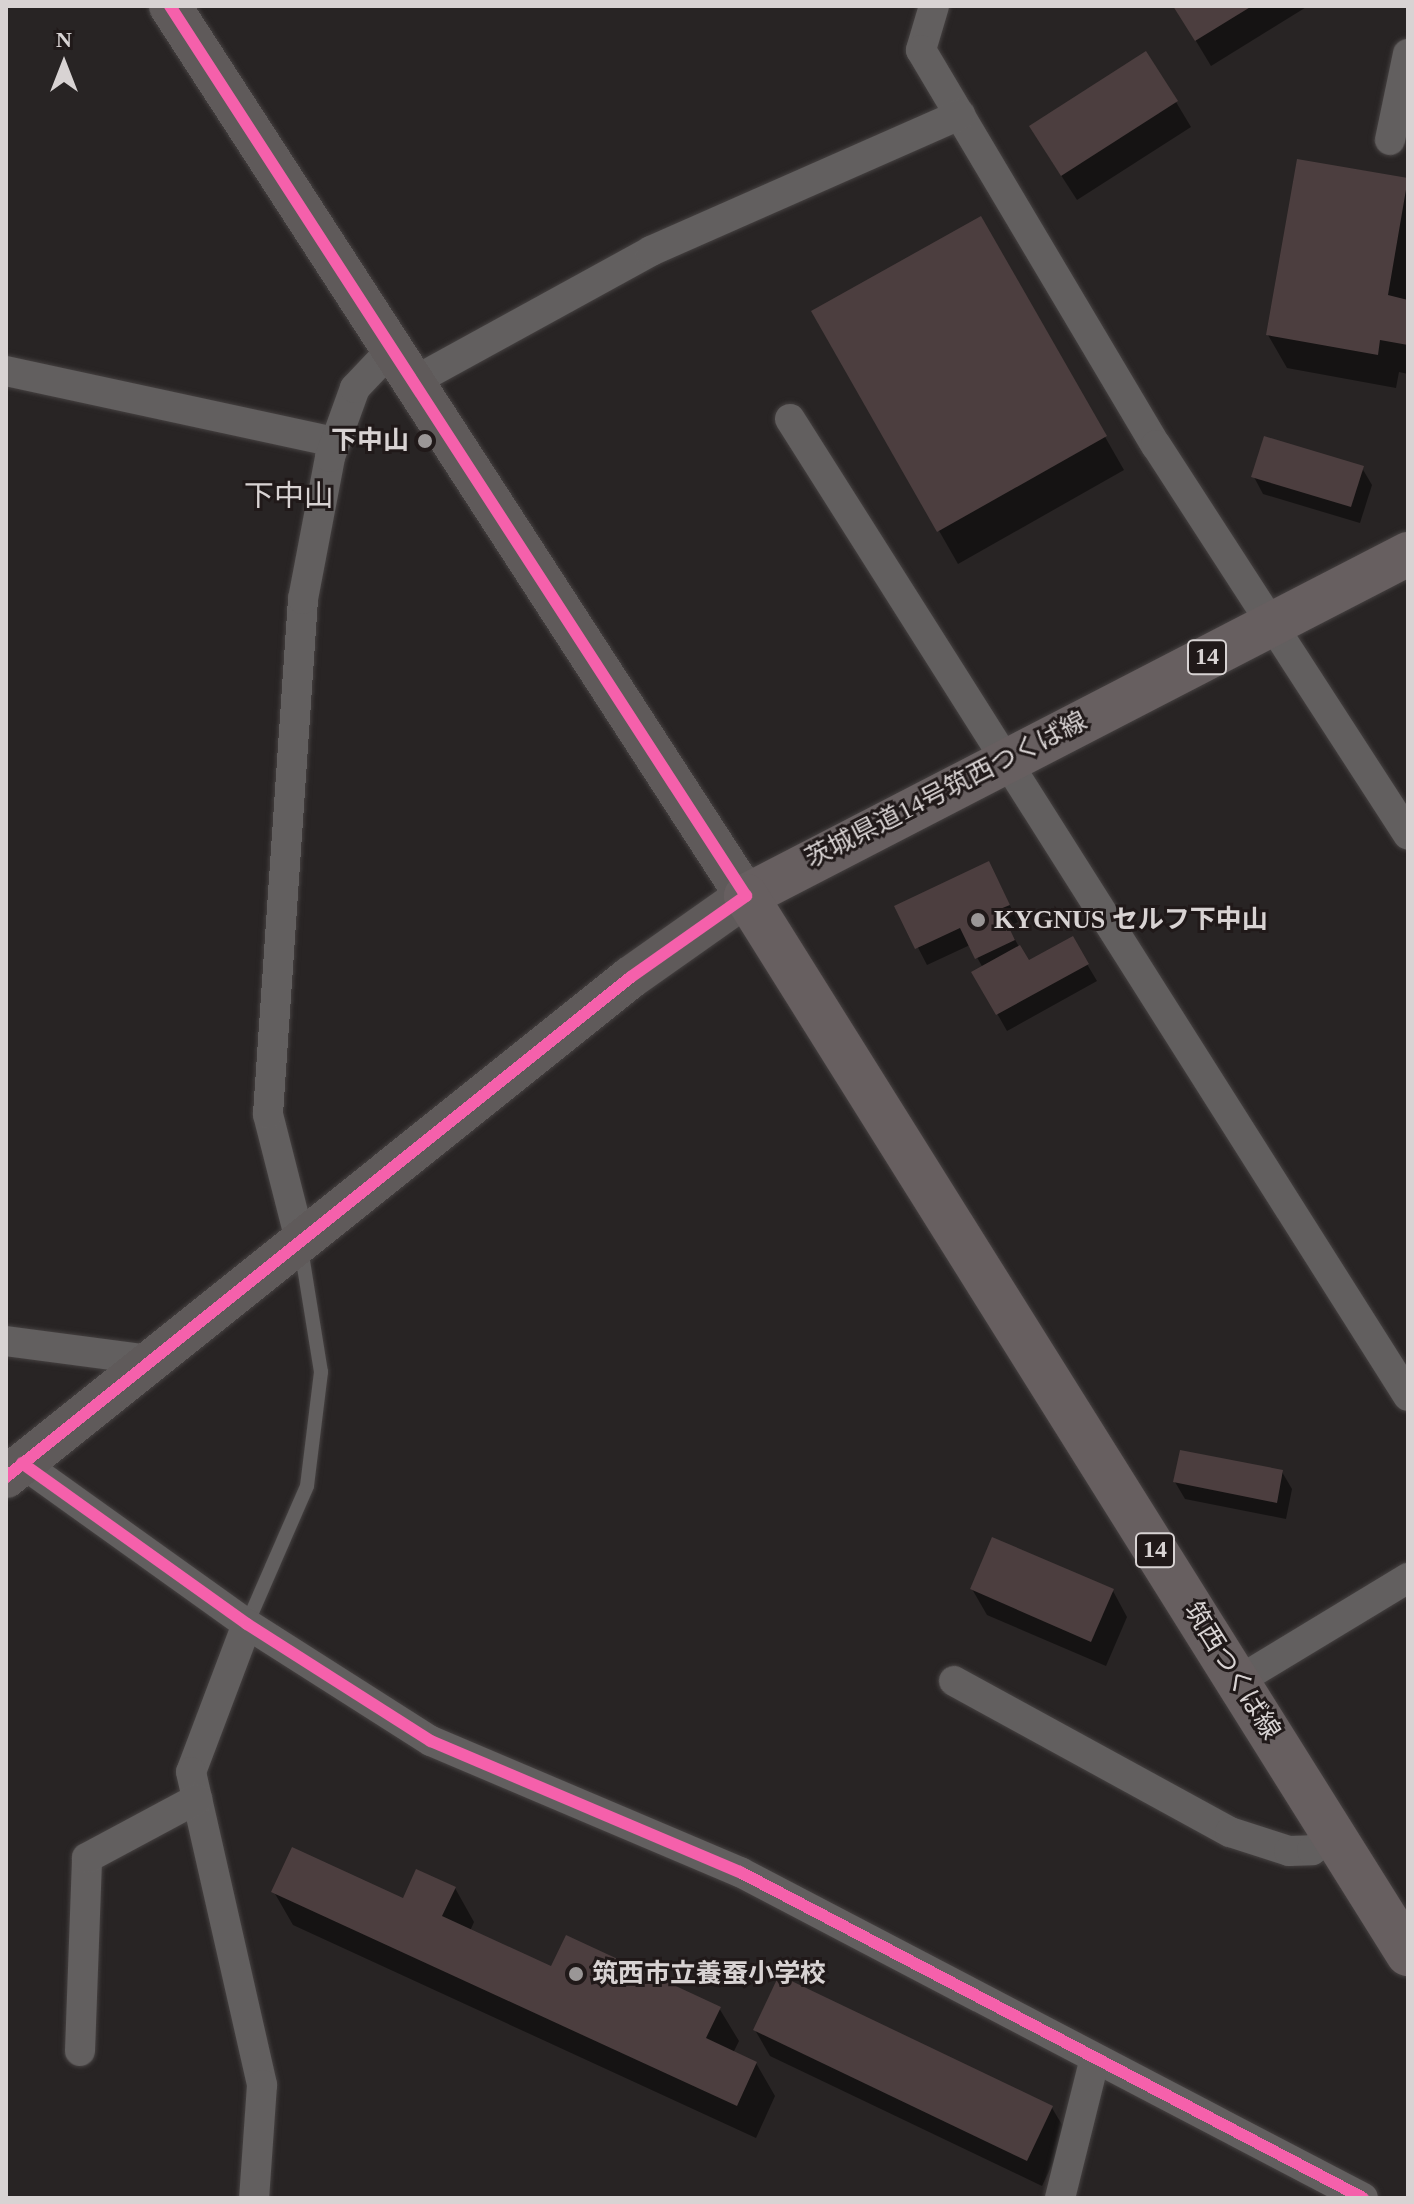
<!DOCTYPE html>
<meta charset="utf-8">
<style>
body{margin:0}
#map{position:relative;width:1414px;height:2204px;overflow:hidden;background:#282424;font-family:"Times New Roman","Noto Sans JP",serif}
div>[style]{position:absolute}
.shadow>*{inset:0;background:#0007}
.building>*{inset:0;background:#4c3e3f}
.roads{filter:drop-shadow(0 0 2px #454141) drop-shadow(0 0 2px #454141)}
.lane>*{height:14px;margin:-7px;padding:0 7px;transform-origin:7px;border-radius:7px;background:#625f5f}
.street>*{height:30px;margin:-15px;padding:0 15px;transform-origin:15px;border-radius:15px;background:#625f5f}
.secondary>*{height:42px;margin:-21px;padding:0 21px;transform-origin:21px;border-radius:21px;background:#5f5a5a}
.primary>*{height:44px;margin:-22px;padding:0 22px;transform-origin:22px;border-radius:22px;background:#675f60}
.cycleway>*{height:12px;margin:-6px;padding:0 6px;transform-origin:6px;border-radius:6px;background:#f560ab}
.dots>*{width:22px;height:22px;translate:-50% -50%;box-sizing:border-box;border:4px solid #201919;border-radius:50%}
span{translate:-50% -50%;white-space:nowrap;text-align:center;line-height:1.15;-webkit-text-stroke:6px #201919;paint-order:stroke}
.shield-label span{padding:2px 6px;background:#201919;border:2px solid;border-radius:6px;-webkit-text-stroke-width:0}
.shield-label{font-size:24px;color:#d8d3d3;font-weight:700}
.poi-label{font-size:26px;color:#d8d3d3;font-weight:700}
.right{translate:-100% -50%;text-align:right}
.left{translate:0 -50%;text-align:left}
.street-label{font-size:26px;color:#d8d3d3}
.quarter-label{font-size:30px;color:#d8d3d3}
.frame{position:absolute;inset:0;border:8px solid #d8d3d3;pointer-events:none}
.north{position:absolute;left:24px;top:24px;width:80px;height:80px;-webkit-text-stroke:6px #201919;paint-order:stroke;rotate:0deg;font-size:22px;font-weight:700;line-height:32px;text-align:center;color:#d8d3d3}
.north::after{content:'';display:block;margin:auto;width:28px;height:36px;background:#d8d3d3;clip-path:polygon(50% 0,100% 100%,50% 72%,0 100%)}
</style>
<div id="map">
<div class="shadow">
<div style="clip-path:polygon(1175px 6px,1308px 6px,1211px 66px)"></div>
<div style="clip-path:polygon(1176px 102px,1191px 127px,1077px 200px,1046px 152px)"></div>
<div style="clip-path:polygon(1299px 162px,1408px 180px,1408px 374px,1399px 372px,1396px 388px,1287px 368px,1268px 335px)"></div>
<div style="clip-path:polygon(980px 219px,1124px 470px,958px 564px,814px 312px)"></div>
<div style="clip-path:polygon(1362px 468px,1372px 485px,1360px 523px,1263px 494px,1254px 477px)"></div>
<div style="clip-path:polygon(998px 881px,1018px 922px,1008px 927px,1028px 963px,1072px 939px,1097px 981px,1007px 1031px,974px 973px,983px 968px,970px 945px,927px 965px,897px 907px)"></div>
<div style="clip-path:polygon(1282px 1472px,1292px 1489px,1286px 1519px,1185px 1499px,1175px 1482px)"></div>
<div style="clip-path:polygon(972px 1589px,1113px 1591px,1127px 1617px,1106px 1666px,987px 1615px)"></div>
<div style="clip-path:polygon(455px 1888px,474px 1922px,470px 1931px,552px 1969px,719px 2008px,739px 2041px,733px 2053px,756px 2063px,775px 2096px,756px 2138px,293px 1925px,274px 1892px,404px 1901px)"></div>
<div style="clip-path:polygon(755px 2030px,1052px 2108px,1067px 2133px,1042px 2186px,770px 2056px)"></div>
</div>
<div class="building">
<div style="clip-path:polygon(1173px 6px,1252px 6px,1195px 41px)"></div>
<div style="clip-path:polygon(1146px 51px,1178px 101px,1061px 176px,1029px 126px)"></div>
<div style="clip-path:polygon(1297px 159px,1408px 178px,1388px 295px,1408px 300px,1408px 345px,1380px 340px,1378px 355px,1266px 335px)"></div>
<div style="clip-path:polygon(981px 216px,1107px 436px,937px 532px,811px 311px)"></div>
<div style="clip-path:polygon(1264px 436px,1364px 466px,1351px 507px,1251px 477px)"></div>
<div style="clip-path:polygon(989px 861px,1010px 905px,1000px 909px,1015px 940px,975px 959px,960px 928px,915px 949px,894px 906px)"></div>
<div style="clip-path:polygon(1073px 936px,1089px 964px,996px 1015px,971px 972px,1020px 945px,1029px 960px)"></div>
<div style="clip-path:polygon(1180px 1450px,1283px 1470px,1277px 1503px,1173px 1482px)"></div>
<div style="clip-path:polygon(992px 1537px,1114px 1589px,1091px 1642px,970px 1589px)"></div>
<div style="clip-path:polygon(292px 1847px,403px 1898px,416px 1869px,456px 1887px,442px 1916px,551px 1966px,566px 1935px,721px 2007px,706px 2038px,757px 2062px,737px 2106px,271px 1892px)"></div>
<div style="clip-path:polygon(779px 1975px,1053px 2106px,1027px 2161px,753px 2030px)"></div>
</div>
<div class="roads">
<div class="lane">
<div style="left:247px;top:1624px;width:150px;rotate:-66.5deg"></div>
<div style="left:307px;top:1486px;width:115px;rotate:-83deg"></div>
<div style="left:321px;top:1372px;width:125px;rotate:-99.2deg"></div>
</div>
<div class="street">
<div style="left:934px;top:6px;width:46px;rotate:106.5deg"></div>
<div style="left:921px;top:50px;width:460px;rotate:59.3deg"></div>
<div style="left:1156px;top:445px;width:464px;rotate:57.1deg"></div>
<div style="left:1390px;top:140px;width:88px;rotate:-78.2deg"></div>
<div style="left:6px;top:371px;width:337px;rotate:12.2deg"></div>
<div style="left:411px;top:383px;width:274px;rotate:-28.8deg"></div>
<div style="left:651px;top:251px;width:338px;rotate:-23.8deg"></div>
<div style="left:790px;top:419px;width:1156px;rotate:57.68deg"></div>
<div style="left:300px;top:1240px;width:130px;rotate:-104.3deg"></div>
<div style="left:268px;top:1114px;width:516px;rotate:-86.11deg"></div>
<div style="left:303px;top:599px;width:145px;rotate:-79.2deg"></div>
<div style="left:330px;top:457px;width:73px;rotate:-70.1deg"></div>
<div style="left:355px;top:388px;width:51px;rotate:-46.6deg"></div>
<div style="left:6px;top:1341px;width:146px;rotate:7.5deg"></div>
<div style="left:22px;top:1463px;width:277px;rotate:35.6deg"></div>
<div style="left:247px;top:1624px;width:218px;rotate:32.5deg"></div>
<div style="left:431px;top:1741px;width:336px;rotate:23deg"></div>
<div style="left:740px;top:1872px;width:703px;rotate:27.62deg"></div>
<div style="left:247px;top:1624px;width:158px;rotate:110.7deg"></div>
<div style="left:191px;top:1772px;width:321px;rotate:77.2deg"></div>
<div style="left:262px;top:2085px;width:113px;rotate:94deg"></div>
<div style="left:954px;top:1681px;width:315px;rotate:28.7deg"></div>
<div style="left:1230px;top:1832px;width:62px;rotate:17.9deg"></div>
<div style="left:1289px;top:1851px;width:23px;rotate:-2deg"></div>
<div style="left:1312px;top:1850px;width:27px;rotate:-31deg"></div>
<div style="left:1238px;top:1681px;width:199px;rotate:-31.2deg"></div>
<div style="left:80px;top:2051px;width:193px;rotate:-87.9deg"></div>
<div style="left:87px;top:1858px;width:125px;rotate:-28.2deg"></div>
<div style="left:1060px;top:2198px;width:144px;rotate:-76deg"></div>
</div>
<div class="secondary">
<div style="left:6px;top:1477px;width:800px;rotate:-38.66deg"></div>
<div style="left:631px;top:977px;width:141px;rotate:-35.2deg"></div>
<div style="left:746px;top:896px;width:1060px;rotate:-122.91deg"></div>
</div>
<div class="primary">
<div style="left:1408px;top:554px;width:745px;rotate:152.68deg"></div>
<div style="left:746px;top:896px;width:1248px;rotate:57.97deg"></div>
</div>
</div>
<div class="cycleway">
<div style="left:22px;top:1463px;width:277px;rotate:35.6deg"></div>
<div style="left:247px;top:1624px;width:218px;rotate:32.5deg"></div>
<div style="left:431px;top:1741px;width:336px;rotate:23deg"></div>
<div style="left:740px;top:1872px;width:703px;rotate:27.62deg"></div>
<div style="left:6px;top:1477px;width:800px;rotate:-38.66deg"></div>
<div style="left:631px;top:977px;width:141px;rotate:-35.2deg"></div>
<div style="left:746px;top:896px;width:1060px;rotate:-122.91deg"></div>
</div>
<div class="dots">
<div style="left:425px;top:441px;background:#9a9696"></div>
<div style="left:978px;top:920px;background:#9a9696"></div>
<div style="left:576px;top:1974px;background:#9a9696"></div>
</div>
<div class="shield-label">
<span style="left:1207px;top:657px">14</span>
<span style="left:1155px;top:1550px">14</span>
</div>
<div class="poi-label">
<span class="right" style="left:409px;top:441px">下中山</span>
<span class="left" style="left:994px;top:920px">KYGNUS セルフ下中山</span>
<span class="left" style="left:592px;top:1974px">筑西市立養蚕小学校</span>
</div>
<div class="street-label">
<span style="left:946px;top:790px;rotate:-27deg">茨城県道14号筑西つくば線</span>
<span style="left:1232px;top:1671px;rotate:58deg">筑西つくば線</span>
</div>
<div class="quarter-label">
<span style="left:289px;top:496px">下中山</span>
</div>
<div class="frame"></div>
<div class="north">N</div>
</div>
